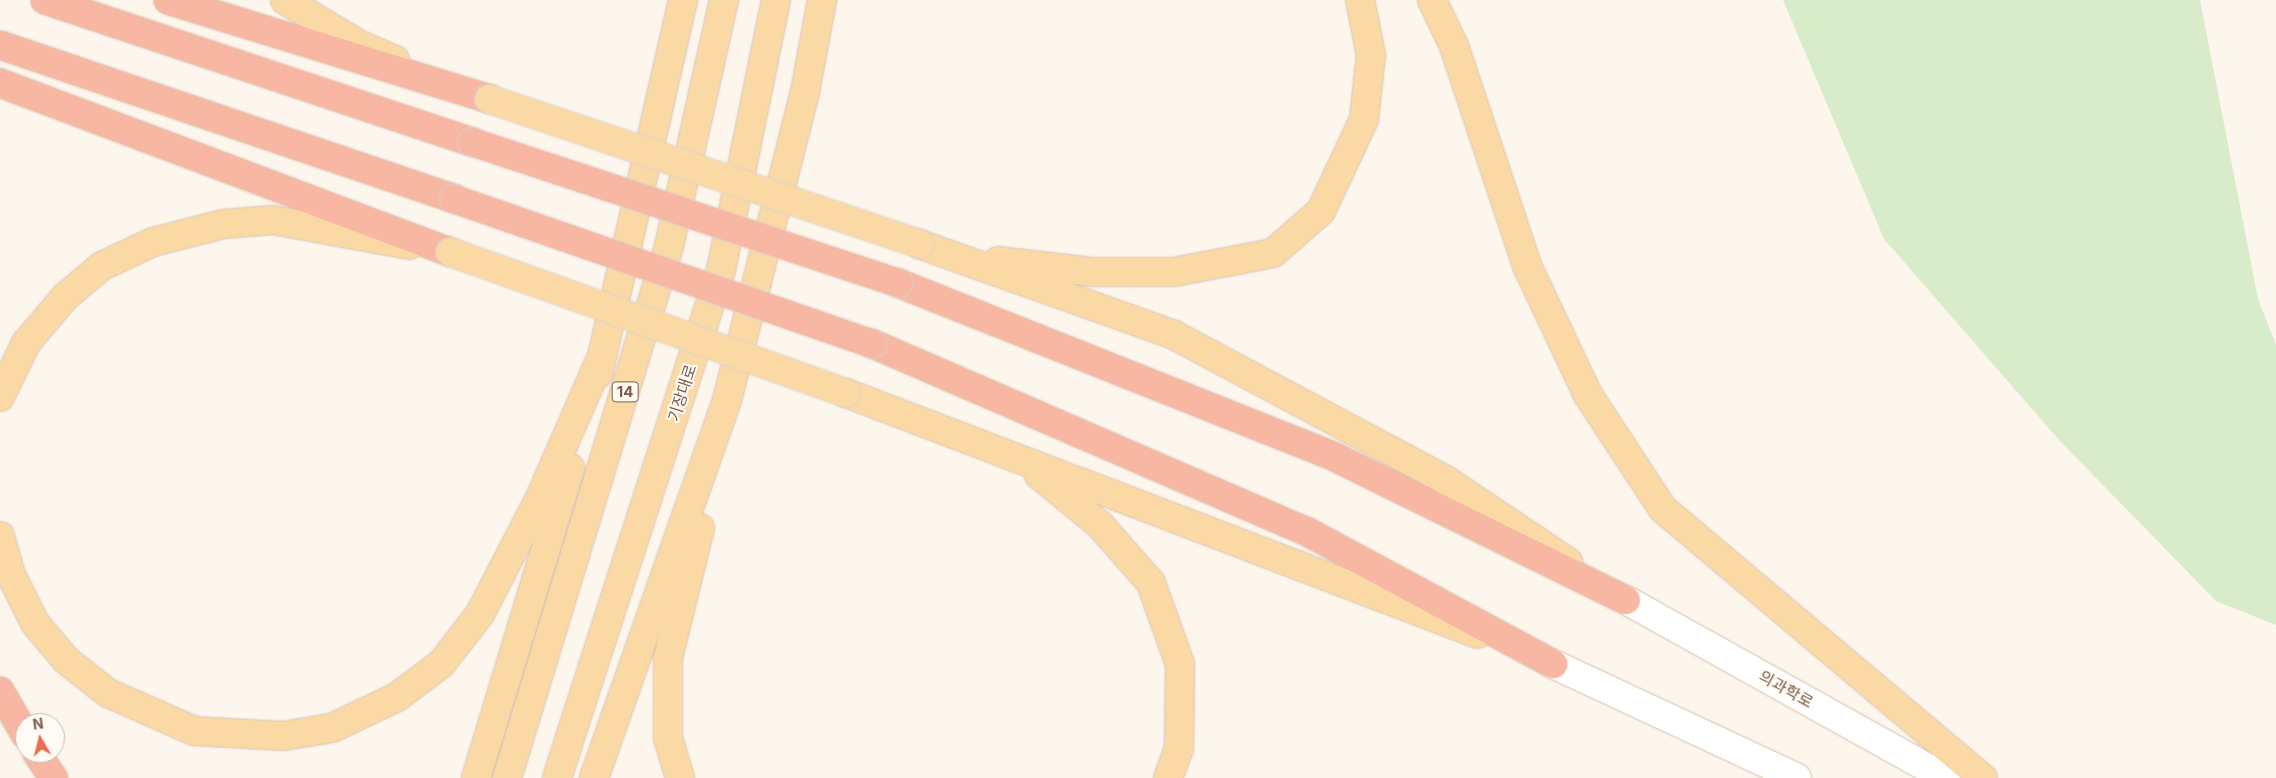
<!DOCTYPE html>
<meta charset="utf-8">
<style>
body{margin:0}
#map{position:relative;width:2276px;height:778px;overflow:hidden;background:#fdf6ec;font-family:Inter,"Noto Sans KR",sans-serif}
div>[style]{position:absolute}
.green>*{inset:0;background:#d8ecc9}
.roads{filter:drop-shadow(0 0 1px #d6c0b0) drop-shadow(0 0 1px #d6c0b0)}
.secondary>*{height:28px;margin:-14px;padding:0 14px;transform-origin:14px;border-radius:14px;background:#fff}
.primary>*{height:28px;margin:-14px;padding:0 14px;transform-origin:14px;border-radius:14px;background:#fbd9a5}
.highway>*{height:28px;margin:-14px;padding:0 14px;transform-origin:14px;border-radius:14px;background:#f7b7a3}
.bridges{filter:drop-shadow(0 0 1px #dad1cd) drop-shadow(0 0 1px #dad1cd)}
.primary-bridge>*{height:28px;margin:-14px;padding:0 14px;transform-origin:14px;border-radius:14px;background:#fbd9a5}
.highway-bridge>*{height:28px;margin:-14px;padding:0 14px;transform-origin:14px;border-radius:14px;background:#f7b7a3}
span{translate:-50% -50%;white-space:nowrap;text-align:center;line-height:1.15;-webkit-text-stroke:4px #fffaf3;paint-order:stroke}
.shield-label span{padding:1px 4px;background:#fffaf3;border:1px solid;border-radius:4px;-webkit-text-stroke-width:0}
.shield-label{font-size:15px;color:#7a5c4d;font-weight:700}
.street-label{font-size:16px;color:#7a5c4d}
.north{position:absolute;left:15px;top:713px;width:50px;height:50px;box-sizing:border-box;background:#fffaf3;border:1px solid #cabbb1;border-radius:50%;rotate:352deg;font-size:14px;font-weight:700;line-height:20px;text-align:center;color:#7a5c4d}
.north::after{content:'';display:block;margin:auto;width:18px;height:22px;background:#e76f51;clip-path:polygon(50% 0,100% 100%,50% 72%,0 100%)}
</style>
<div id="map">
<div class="green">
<div style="clip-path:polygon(1783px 0,2200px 0,2258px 299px,2276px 345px,2276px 625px,2216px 601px,2060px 441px,1884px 239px)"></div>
</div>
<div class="roads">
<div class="secondary">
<div style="left:1626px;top:600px;width:366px;rotate:29.1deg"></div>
<div style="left:1553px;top:664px;width:269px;rotate:25deg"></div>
</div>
<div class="primary">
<div style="left:285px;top:0;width:87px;rotate:31deg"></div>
<div style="left:360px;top:45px;width:38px;rotate:23deg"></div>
<div style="left:1432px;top:0;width:51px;rotate:64.4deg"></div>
<div style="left:1454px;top:46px;width:234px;rotate:71.6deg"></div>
<div style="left:1528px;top:268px;width:140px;rotate:64.7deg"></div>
<div style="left:1588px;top:395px;width:136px;rotate:56.7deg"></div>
<div style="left:1663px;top:509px;width:418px;rotate:40.1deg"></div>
<div style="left:919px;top:244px;width:271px;rotate:19.6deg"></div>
<div style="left:1174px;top:335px;width:310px;rotate:28.1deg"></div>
<div style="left:1447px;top:481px;width:146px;rotate:33.8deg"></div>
<div style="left:998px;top:261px;width:96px;rotate:6.6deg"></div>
<div style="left:1093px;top:272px;width:81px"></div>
<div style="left:1174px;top:272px;width:101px;rotate:-10.9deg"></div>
<div style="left:1273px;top:253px;width:64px;rotate:-41.2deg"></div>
<div style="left:1321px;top:211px;width:102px;rotate:-64.9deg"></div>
<div style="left:1364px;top:119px;width:64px;rotate:-83.8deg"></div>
<div style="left:1371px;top:55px;width:56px;rotate:-101.3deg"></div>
<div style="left:598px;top:374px;width:384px;rotate:-77.2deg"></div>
<div style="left:846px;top:393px;width:676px;rotate:20.87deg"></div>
<div style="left:0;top:397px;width:60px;rotate:-64.3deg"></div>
<div style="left:26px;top:343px;width:60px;rotate:-49.7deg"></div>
<div style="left:65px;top:297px;width:48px;rotate:-40deg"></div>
<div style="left:102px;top:266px;width:56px;rotate:-25.2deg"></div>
<div style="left:153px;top:242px;width:72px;rotate:-14.4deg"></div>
<div style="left:223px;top:224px;width:50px;rotate:-4.6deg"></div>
<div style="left:273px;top:220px;width:139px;rotate:10.3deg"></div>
<div style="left:1039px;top:475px;width:79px;rotate:39.3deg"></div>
<div style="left:1100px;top:525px;width:77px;rotate:48.7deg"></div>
<div style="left:1151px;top:583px;width:86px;rotate:70.3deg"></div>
<div style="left:1180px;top:664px;width:84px;rotate:90.7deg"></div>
<div style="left:1179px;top:748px;width:32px;rotate:110deg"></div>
<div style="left:0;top:536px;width:41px;rotate:74.2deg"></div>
<div style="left:11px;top:575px;width:54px;rotate:63.4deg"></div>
<div style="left:35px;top:623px;width:48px;rotate:50deg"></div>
<div style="left:66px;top:660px;width:53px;rotate:38.2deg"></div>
<div style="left:108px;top:693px;width:94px;rotate:23.8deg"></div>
<div style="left:194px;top:731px;width:89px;rotate:3.2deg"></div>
<div style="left:283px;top:736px;width:50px;rotate:-9.3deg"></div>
<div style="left:332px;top:728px;width:72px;rotate:-25.5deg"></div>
<div style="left:397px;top:697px;width:55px;rotate:-36.9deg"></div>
<div style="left:441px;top:664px;width:63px;rotate:-52deg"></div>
<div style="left:480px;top:614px;width:131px;rotate:-62.7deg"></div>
<div style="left:540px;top:498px;width:155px;rotate:-66.4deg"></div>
<div style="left:476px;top:778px;width:324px;rotate:-73.1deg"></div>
<div style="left:507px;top:778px;width:556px;rotate:-73.06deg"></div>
<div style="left:669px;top:246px;width:252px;rotate:-77.4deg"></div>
<div style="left:557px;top:778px;width:534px;rotate:-72.11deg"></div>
<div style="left:721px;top:270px;width:276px;rotate:-78.5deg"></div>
<div style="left:594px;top:778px;width:401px;rotate:-70.6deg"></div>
<div style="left:727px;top:400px;width:318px;rotate:-75.8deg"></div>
<div style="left:805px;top:92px;width:94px;rotate:-79.5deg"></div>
<div style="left:680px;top:778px;width:42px;rotate:-106.7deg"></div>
<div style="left:668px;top:738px;width:80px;rotate:-90deg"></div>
<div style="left:668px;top:658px;width:134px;rotate:-76.2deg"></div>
</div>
<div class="highway">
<div style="left:45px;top:0;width:450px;rotate:18.4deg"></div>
<div style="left:168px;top:0;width:336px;rotate:17.1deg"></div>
<div style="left:0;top:45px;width:479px;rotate:18.7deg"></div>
<div style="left:0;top:83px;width:481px;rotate:20.6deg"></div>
<div style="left:898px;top:283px;width:473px;rotate:21.7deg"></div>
<div style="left:1337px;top:458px;width:322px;rotate:26.2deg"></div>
<div style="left:873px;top:344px;width:472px;rotate:23.4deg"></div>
<div style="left:1306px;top:531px;width:281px;rotate:28.3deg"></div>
<div style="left:0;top:691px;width:50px;rotate:59.8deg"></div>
<div style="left:37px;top:753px;width:30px;rotate:57deg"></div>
</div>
</div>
<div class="bridges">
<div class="primary-bridge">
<div style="left:489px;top:99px;width:454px;rotate:18.6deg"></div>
<div style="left:450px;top:252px;width:420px;rotate:19.6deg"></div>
</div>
<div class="highway-bridge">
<div style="left:472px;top:142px;width:449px;rotate:18.3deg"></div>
<div style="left:454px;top:199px;width:443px;rotate:19.1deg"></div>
</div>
</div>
<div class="shield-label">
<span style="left:625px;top:392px">14</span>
</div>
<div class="street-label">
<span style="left:682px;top:393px;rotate:-72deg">기장대로</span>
<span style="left:1786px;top:689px;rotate:29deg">의과학로</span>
</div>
<div class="north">N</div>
</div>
